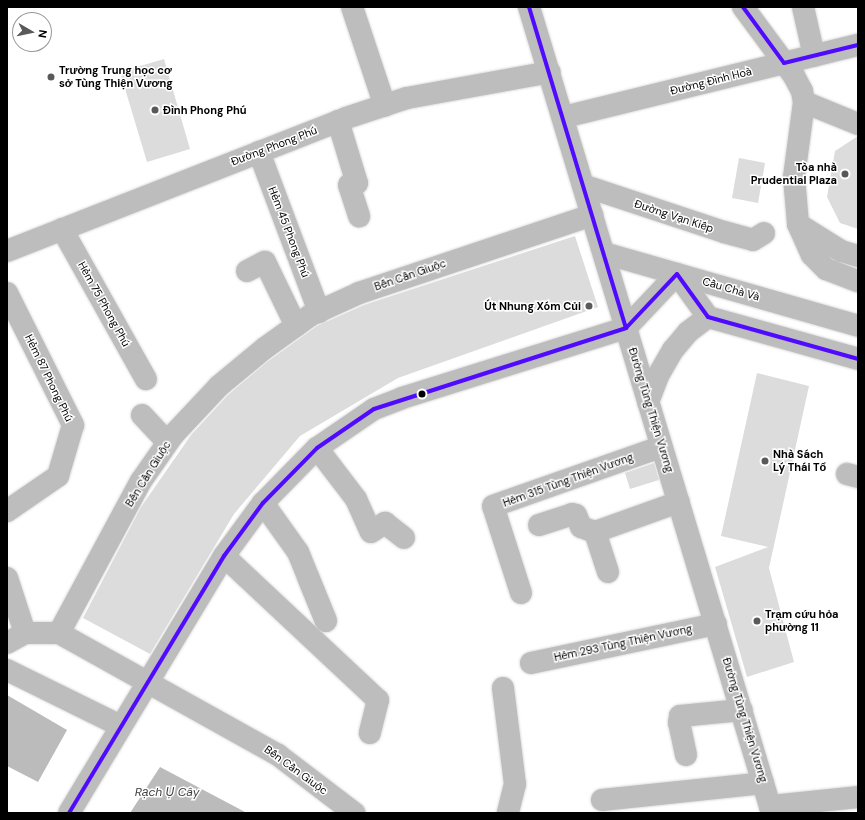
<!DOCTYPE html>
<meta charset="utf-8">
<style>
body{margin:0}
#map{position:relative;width:865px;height:820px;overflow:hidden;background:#fff;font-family:"DM Sans",sans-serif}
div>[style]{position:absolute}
.water>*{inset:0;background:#bbb}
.building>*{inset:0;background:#dcdcdc}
.roads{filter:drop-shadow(0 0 1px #dbdbdb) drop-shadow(0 0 1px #dbdbdb)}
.minor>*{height:22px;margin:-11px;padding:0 11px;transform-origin:11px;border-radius:11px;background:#bdbdbd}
.major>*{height:22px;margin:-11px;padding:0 11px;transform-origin:11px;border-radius:11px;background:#bdbdbd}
.bus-1>*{height:4px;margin:-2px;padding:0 2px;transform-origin:2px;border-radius:2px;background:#4f0aff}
.dots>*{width:11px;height:11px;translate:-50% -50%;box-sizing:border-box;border:2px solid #fff;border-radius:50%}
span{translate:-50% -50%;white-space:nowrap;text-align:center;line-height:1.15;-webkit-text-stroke:3px #fff;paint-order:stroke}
.poi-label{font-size:11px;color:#000;font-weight:700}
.left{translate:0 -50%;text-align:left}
.right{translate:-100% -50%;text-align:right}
.street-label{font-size:11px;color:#000}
.water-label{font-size:12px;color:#3f3f3f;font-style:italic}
.frame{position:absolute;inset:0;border:8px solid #000;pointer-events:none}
.north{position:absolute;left:12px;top:12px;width:40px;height:40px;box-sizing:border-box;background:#fff;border:1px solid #999;border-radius:50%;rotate:99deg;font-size:11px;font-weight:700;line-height:16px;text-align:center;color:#000}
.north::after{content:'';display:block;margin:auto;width:14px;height:18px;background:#595959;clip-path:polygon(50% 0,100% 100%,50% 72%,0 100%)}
</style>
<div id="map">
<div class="water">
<div style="clip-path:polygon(7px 695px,67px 730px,38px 782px,7px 766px)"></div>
<div style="clip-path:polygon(160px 767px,247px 813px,130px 813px)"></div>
</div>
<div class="building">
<div style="clip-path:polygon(164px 59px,190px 149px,147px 162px,120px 72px)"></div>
<div style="clip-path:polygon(858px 136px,858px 229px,840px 223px,827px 197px,835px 151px)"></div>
<div style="clip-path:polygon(739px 158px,765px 163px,758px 203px,732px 198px)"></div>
<div style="clip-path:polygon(575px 236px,598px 307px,398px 378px,300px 436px,234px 514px,150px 654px,83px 618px,141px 507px,191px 435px,228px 395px,267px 362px,317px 326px,364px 305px)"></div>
<div style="clip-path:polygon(757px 373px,809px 386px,769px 568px,794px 662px,747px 677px,715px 567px,768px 547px,721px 536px)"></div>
<div style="clip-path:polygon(654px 463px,659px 480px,630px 489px,625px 473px)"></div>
</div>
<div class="roads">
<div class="minor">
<div style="left:352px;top:7px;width:104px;rotate:71.6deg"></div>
<div style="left:803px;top:7px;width:50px;rotate:77.3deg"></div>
<div style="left:804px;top:102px;width:58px;rotate:22.2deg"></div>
<div style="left:564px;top:117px;width:303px;rotate:-13.8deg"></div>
<div style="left:338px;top:121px;width:65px;rotate:73deg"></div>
<div style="left:357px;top:183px;width:8px;rotate:166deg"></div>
<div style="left:349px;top:185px;width:33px;rotate:72deg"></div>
<div style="left:259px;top:152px;width:171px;rotate:69.4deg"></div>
<div style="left:585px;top:186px;width:146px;rotate:18.3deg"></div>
<div style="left:724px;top:232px;width:30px;rotate:15deg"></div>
<div style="left:753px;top:240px;width:13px;rotate:-32deg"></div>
<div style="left:798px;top:224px;width:51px;rotate:32.1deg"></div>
<div style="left:841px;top:251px;width:18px;rotate:16deg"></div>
<div style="left:62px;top:229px;width:172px;rotate:60.8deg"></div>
<div style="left:7px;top:251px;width:364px;rotate:-21.4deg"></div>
<div style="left:346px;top:118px;width:64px;rotate:-18.2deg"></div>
<div style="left:407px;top:98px;width:145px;rotate:-10.3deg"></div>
<div style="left:247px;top:271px;width:20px;rotate:-27deg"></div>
<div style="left:265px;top:262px;width:71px;rotate:64.2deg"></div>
<div style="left:677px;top:274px;width:53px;rotate:54.2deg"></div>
<div style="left:708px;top:317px;width:156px;rotate:15.6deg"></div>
<div style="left:7px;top:293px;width:148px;rotate:63.4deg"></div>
<div style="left:73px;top:425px;width:53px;rotate:106.4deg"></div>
<div style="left:58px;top:476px;width:62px;rotate:145.5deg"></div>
<div style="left:626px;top:328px;width:506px;rotate:73.25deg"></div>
<div style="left:648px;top:402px;width:30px;rotate:-69deg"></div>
<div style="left:659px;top:374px;width:28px;rotate:-60deg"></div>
<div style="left:673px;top:350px;width:23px;rotate:-50deg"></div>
<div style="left:688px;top:332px;width:25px;rotate:-37deg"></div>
<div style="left:142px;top:415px;width:37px;rotate:47deg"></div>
<div style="left:317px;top:448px;width:64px;rotate:52.6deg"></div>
<div style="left:356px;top:499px;width:36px;rotate:66deg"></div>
<div style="left:371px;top:532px;width:17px;rotate:-33deg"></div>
<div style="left:385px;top:523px;width:24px;rotate:38deg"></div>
<div style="left:847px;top:474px;width:11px;rotate:15deg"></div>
<div style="left:263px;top:503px;width:60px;rotate:54.5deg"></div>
<div style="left:298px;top:552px;width:74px;rotate:67.9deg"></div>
<div style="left:326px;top:621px;width:48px;rotate:-112.2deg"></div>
<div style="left:539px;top:525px;width:35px;rotate:-18deg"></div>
<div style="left:572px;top:514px;width:4px;rotate:14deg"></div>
<div style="left:576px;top:515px;width:13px;rotate:67deg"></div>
<div style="left:581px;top:527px;width:15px;rotate:20deg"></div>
<div style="left:595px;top:532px;width:42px;rotate:72deg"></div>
<div style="left:595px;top:532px;width:89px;rotate:-19.7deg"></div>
<div style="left:224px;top:556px;width:211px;rotate:43.1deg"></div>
<div style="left:378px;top:700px;width:34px;rotate:104deg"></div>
<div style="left:7px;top:578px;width:58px;rotate:71.9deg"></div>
<div style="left:521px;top:593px;width:91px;rotate:-107.8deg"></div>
<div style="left:493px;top:506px;width:178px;rotate:-19.4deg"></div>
<div style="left:59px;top:633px;width:173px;rotate:-61.7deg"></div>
<div style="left:141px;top:481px;width:56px;rotate:-55.2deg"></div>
<div style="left:173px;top:435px;width:67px;rotate:-46.8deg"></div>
<div style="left:219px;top:386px;width:60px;rotate:-39.6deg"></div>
<div style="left:265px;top:348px;width:57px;rotate:-35.7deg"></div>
<div style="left:311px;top:315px;width:53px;rotate:-24.6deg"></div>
<div style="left:359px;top:293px;width:246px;rotate:-18.5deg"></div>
<div style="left:7px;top:643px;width:21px;rotate:-29deg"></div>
<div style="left:25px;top:633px;width:34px"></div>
<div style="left:59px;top:633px;width:251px;rotate:29.1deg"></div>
<div style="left:278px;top:755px;width:96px;rotate:37.3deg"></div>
<div style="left:531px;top:663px;width:189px;rotate:-11.9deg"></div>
<div style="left:7px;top:670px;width:127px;rotate:26.2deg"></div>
<div style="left:503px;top:688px;width:97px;rotate:82.9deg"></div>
<div style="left:515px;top:784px;width:30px;rotate:104deg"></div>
<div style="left:686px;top:755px;width:33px;rotate:-102deg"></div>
<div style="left:679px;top:723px;width:7px;rotate:-82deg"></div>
<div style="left:680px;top:716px;width:62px;rotate:-5.5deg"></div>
<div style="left:602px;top:800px;width:162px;rotate:-6deg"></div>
<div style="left:770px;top:806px;width:88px;rotate:-5.8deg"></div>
</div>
<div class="major">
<div style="left:529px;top:7px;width:335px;rotate:73.2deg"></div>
<div style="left:743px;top:7px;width:86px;rotate:53.5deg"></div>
<div style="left:794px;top:76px;width:17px;rotate:62deg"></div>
<div style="left:802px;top:91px;width:11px;rotate:80deg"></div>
<div style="left:804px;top:102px;width:76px;rotate:97.6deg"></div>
<div style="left:794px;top:177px;width:47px;rotate:85.1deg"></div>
<div style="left:798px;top:224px;width:34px;rotate:66deg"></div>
<div style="left:812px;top:255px;width:20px;rotate:45deg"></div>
<div style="left:826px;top:269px;width:34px;rotate:21deg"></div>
<div style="left:604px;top:253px;width:264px;rotate:16deg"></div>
<div style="left:69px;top:813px;width:300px;rotate:-58.9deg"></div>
<div style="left:224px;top:556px;width:66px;rotate:-53.7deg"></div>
<div style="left:263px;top:503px;width:77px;rotate:-45.5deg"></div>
<div style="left:317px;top:448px;width:69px;rotate:-34.4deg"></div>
<div style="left:374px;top:409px;width:30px;rotate:-21deg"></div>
<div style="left:402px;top:398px;width:235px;rotate:-17.4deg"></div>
<div style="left:626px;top:328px;width:74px;rotate:-46.6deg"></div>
</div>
</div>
<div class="bus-1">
<div style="left:529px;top:7px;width:335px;rotate:73.2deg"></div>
<div style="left:743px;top:7px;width:69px;rotate:53.8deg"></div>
<div style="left:784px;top:63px;width:76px;rotate:-13.7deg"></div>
<div style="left:69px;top:813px;width:300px;rotate:-58.9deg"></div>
<div style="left:224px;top:556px;width:66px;rotate:-53.7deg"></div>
<div style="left:263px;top:503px;width:77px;rotate:-45.5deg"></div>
<div style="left:317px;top:448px;width:69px;rotate:-34.4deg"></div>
<div style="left:374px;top:409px;width:265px;rotate:-17.8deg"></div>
<div style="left:626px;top:328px;width:74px;rotate:-46.6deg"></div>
<div style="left:677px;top:274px;width:53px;rotate:54.2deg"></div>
<div style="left:708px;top:317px;width:156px;rotate:15.6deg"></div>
</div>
<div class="dots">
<div style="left:51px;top:77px;background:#595959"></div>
<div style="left:155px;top:110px;background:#595959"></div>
<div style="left:845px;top:174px;background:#595959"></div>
<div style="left:589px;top:306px;background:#595959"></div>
<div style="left:422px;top:394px;background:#000"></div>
<div style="left:765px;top:461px;background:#595959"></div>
<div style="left:757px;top:621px;background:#595959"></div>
</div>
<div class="poi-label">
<span class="left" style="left:59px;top:77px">Trường Trung học cơ<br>sở Tùng Thiện Vương</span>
<span class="left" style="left:163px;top:110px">Đình Phong Phú</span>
<span class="right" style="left:837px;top:174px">Tòa nhà<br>Prudential Plaza</span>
<span class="right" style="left:581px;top:306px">Út Nhung Xóm Củi</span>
<span class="left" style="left:773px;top:461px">Nhà Sách<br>Lý Thái Tổ</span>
<span class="left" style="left:765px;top:621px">Trạm cứu hỏa<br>phường 11</span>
</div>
<div class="street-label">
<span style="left:711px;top:81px;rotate:-14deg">Đường Đình Hoà</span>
<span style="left:274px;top:146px;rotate:-21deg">Đường Phong Phú</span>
<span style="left:674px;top:216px;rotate:18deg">Đường Vạn Kiếp</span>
<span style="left:289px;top:232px;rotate:69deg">Hẻm 45 Phong Phú</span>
<span style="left:410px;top:275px;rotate:-19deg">Bến Cần Giuộc</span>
<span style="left:731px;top:289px;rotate:16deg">Cầu Chà Và</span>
<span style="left:104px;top:304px;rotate:61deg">Hẻm 75 Phong Phú</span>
<span style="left:49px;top:378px;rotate:64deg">Hẻm 87 Phong Phú</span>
<span style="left:651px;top:410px;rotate:73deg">Đường Tùng Thiện Vương</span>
<span style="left:148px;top:474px;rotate:-58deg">Bến Cần Giuộc</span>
<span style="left:568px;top:480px;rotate:-20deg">Hẻm 315 Tùng Thiện Vương</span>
<span style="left:623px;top:643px;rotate:-12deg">Hẻm 293 Tùng Thiện Vương</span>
<span style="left:745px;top:720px;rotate:73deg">Đường Tùng Thiện Vương</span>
<span style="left:296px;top:770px;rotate:36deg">Bến Cần Giuộc</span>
</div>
<div class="water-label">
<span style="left:167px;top:793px">Rạch Ụ Cây</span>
</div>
<div class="frame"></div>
<div class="north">N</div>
</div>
